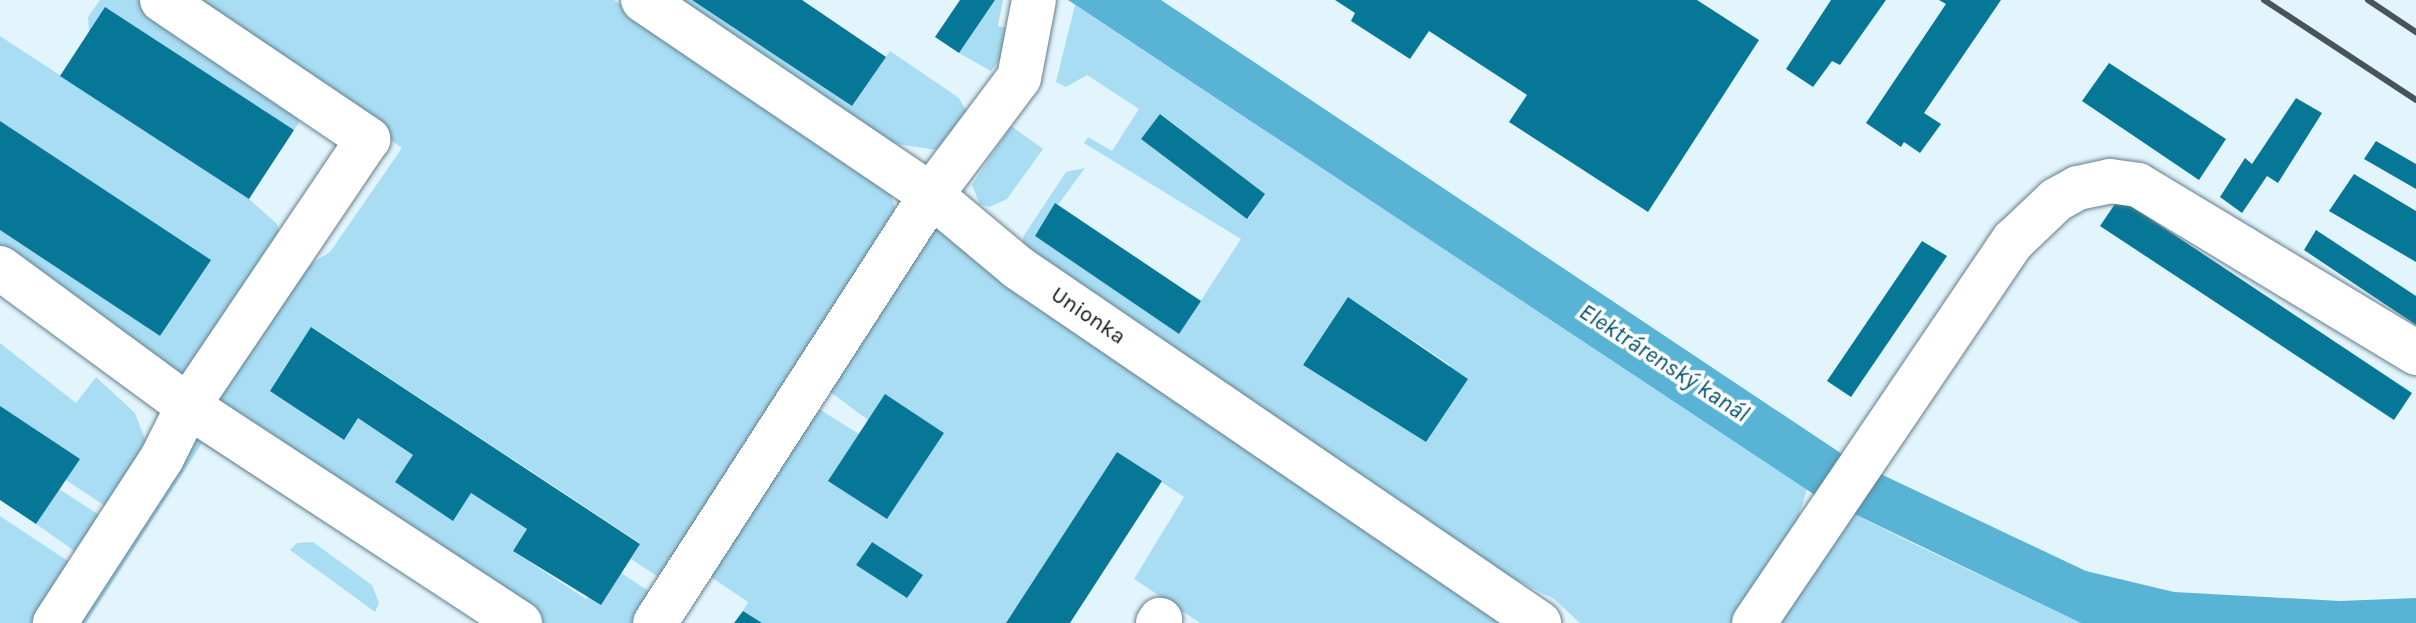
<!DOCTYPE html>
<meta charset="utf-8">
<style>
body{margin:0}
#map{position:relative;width:2416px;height:623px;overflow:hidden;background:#e3f5fc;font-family:Karla,sans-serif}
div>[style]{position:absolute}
.green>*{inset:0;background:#a9ddf3}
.water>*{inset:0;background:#58b3d5}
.building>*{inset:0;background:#067797}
.roads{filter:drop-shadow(0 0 2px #647e8a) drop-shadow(0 0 2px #647e8a)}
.minor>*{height:44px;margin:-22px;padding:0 22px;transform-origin:22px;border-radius:22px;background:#fff}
.rail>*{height:6px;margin:-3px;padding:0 3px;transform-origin:3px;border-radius:3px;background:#485459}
span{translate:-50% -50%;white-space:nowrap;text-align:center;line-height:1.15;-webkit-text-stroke:7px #fff;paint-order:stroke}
.street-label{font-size:22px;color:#0a1418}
.water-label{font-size:24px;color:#02536b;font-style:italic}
</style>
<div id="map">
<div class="green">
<div style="clip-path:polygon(100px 0,145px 0,299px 117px,299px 123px,294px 130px,106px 8px,89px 32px,88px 17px)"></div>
<div style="clip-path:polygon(189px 0,614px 0,891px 195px,896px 211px,663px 580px,631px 559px,640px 543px,312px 327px,271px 391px,343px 440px,358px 418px,413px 455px,395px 482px,452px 520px,471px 493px,527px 529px,513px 551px,586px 599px,621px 573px,653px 594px,636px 623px,539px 623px,216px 399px,293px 275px,330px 252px,402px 148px)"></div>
<div style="clip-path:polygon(677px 0,692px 0,852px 106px,890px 51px,959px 98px,967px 112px,936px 150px,891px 143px)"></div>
<div style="clip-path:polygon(995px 0,1003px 0,998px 26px,1010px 29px,1004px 55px,991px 71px,959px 53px)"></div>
<div style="clip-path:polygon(evenodd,1075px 5px,1807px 489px,1793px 536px,1738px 623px,1580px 623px,1554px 599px,1474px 558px,1023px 247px,1023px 237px,1066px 172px,1085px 168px,1035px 236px,1179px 334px,1241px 239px,1084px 143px,1088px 137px,1112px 151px,1139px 109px,1087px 75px,1066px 87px,1056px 82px,1075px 5px,1161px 114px,1264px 194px,1248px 219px,1141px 139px,1161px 114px,1075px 5px,1348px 297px,1450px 365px,1426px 442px,1303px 365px,1348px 297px)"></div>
<div style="clip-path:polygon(0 36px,249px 199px,277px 224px,280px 235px,184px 379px,0 258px,0 230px,160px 336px,210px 260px,0 121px)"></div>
<div style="clip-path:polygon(1011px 126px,1043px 149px,1007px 199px,989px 207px,980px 204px,972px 185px)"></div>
<div style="clip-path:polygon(evenodd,934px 229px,938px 229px,1516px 623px,1200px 623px,1134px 579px,1184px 497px,1117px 452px,1006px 623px,762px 623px,743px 611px,748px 602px,711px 577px,811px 404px,859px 434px,829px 481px,887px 519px,944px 433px,886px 395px,868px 420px,821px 385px,934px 229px,871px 542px,922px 575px,907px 598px,856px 565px,871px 542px)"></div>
<div style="clip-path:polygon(0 343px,76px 403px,96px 377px,135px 413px,149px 450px,113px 511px,66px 480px,0 406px)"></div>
<div style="clip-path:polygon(197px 435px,480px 623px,202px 443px,86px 623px,69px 623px)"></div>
<div style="clip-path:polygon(59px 489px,107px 520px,83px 557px,36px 524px)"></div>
<div style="clip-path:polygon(1852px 513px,1912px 543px,2081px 623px,1778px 623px)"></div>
<div style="clip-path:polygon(0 516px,77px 567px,39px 623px,0 623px)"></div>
<div style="clip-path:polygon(313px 542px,372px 585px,379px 603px,375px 612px,290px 550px,297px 543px)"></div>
</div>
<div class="water">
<div style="clip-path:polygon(1068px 0,1161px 0,1851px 460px,2086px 571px,2174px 592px,2340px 601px,2416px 598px,2416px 623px,2081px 623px,1815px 495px)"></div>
</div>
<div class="building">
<div style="clip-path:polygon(692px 0,802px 0,886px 57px,852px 106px)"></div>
<div style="clip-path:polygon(960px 0,995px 0,959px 53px,935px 37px)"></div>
<div style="clip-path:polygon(1335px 0,1697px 0,1759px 40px,1648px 212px,1509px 122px,1527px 95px,1429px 31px,1410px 59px,1351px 21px,1355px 13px)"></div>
<div style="clip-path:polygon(1831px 0,1886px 0,1840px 65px,1832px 61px,1813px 87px,1786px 69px)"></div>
<div style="clip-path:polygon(1939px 0,2001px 0,1924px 113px,1941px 124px,1920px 153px,1904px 142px,1901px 147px,1866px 123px,1946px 4px)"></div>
<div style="clip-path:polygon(105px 7px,294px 130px,249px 199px,60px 76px)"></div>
<div style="clip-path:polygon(2109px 63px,2226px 139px,2199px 180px,2082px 101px)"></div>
<div style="clip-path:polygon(2296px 98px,2322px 113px,2278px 183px,2267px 176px,2242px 213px,2220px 197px,2245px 158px,2252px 164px)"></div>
<div style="clip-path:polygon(1160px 114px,1265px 194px,1247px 219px,1141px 139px)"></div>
<div style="clip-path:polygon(0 121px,211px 260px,160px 336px,0 230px)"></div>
<div style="clip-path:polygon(2376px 141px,2416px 164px,2416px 189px,2364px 159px)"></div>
<div style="clip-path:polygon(2354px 174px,2416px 211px,2416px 262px,2329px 211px)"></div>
<div style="clip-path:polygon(2119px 198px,2412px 393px,2394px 420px,2100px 226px)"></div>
<div style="clip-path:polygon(1055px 203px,1201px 301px,1179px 334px,1035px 236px)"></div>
<div style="clip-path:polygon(2316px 230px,2416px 296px,2416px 325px,2304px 250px)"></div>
<div style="clip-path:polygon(1922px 241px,1947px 256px,1851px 397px,1827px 381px)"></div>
<div style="clip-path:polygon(1348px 297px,1468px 379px,1426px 442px,1303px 365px)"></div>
<div style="clip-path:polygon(311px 327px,640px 544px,601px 605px,513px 551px,527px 529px,471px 493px,453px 521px,395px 482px,413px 455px,358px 418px,344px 440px,270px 391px)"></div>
<div style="clip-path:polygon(885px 394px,944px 433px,887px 519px,828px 481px)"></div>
<div style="clip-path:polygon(0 406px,80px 459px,36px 524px,0 500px)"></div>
<div style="clip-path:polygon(1117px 452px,1162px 481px,1070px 623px,1006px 623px)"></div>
<div style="clip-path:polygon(872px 542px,923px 575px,907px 598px,856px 565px)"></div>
<div style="clip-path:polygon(743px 611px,762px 623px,734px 623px)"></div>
</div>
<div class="roads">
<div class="minor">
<div style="left:162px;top:0;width:249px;rotate:34deg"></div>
<div style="left:368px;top:139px;width:322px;rotate:124deg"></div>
<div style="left:188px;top:406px;width:397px;rotate:33.2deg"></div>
<div style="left:643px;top:0;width:348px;rotate:34.1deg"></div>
<div style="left:931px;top:195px;width:112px;rotate:39.9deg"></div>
<div style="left:1017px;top:267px;width:632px;rotate:34.29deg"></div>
<div style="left:0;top:268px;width:233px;rotate:36.3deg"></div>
<div style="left:188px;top:406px;width:58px;rotate:116.6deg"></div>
<div style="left:162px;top:458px;width:197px;rotate:123deg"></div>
<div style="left:655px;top:623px;width:509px;rotate:-57.18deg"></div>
<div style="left:931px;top:195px;width:146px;rotate:-53.1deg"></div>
<div style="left:1019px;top:78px;width:79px;rotate:-79.1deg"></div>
<div style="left:1158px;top:623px;width:4px;rotate:-56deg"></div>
<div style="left:1754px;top:623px;width:462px;rotate:-55.9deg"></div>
<div style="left:2013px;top:241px;width:59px;rotate:-43.6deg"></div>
<div style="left:2056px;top:200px;width:25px;rotate:-29deg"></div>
<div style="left:2078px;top:188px;width:33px;rotate:-12deg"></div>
<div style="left:2110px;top:181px;width:28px;rotate:8deg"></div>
<div style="left:2138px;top:185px;width:325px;rotate:31.1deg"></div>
</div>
</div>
<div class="rail">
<div style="left:2264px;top:0;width:182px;rotate:33.3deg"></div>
<div style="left:2368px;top:0;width:58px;rotate:33.7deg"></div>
</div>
<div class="street-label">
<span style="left:1088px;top:316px;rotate:34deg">Unionka</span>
</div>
<div class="water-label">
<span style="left:1664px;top:363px;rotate:33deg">Elektrárenský kanál</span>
</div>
</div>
